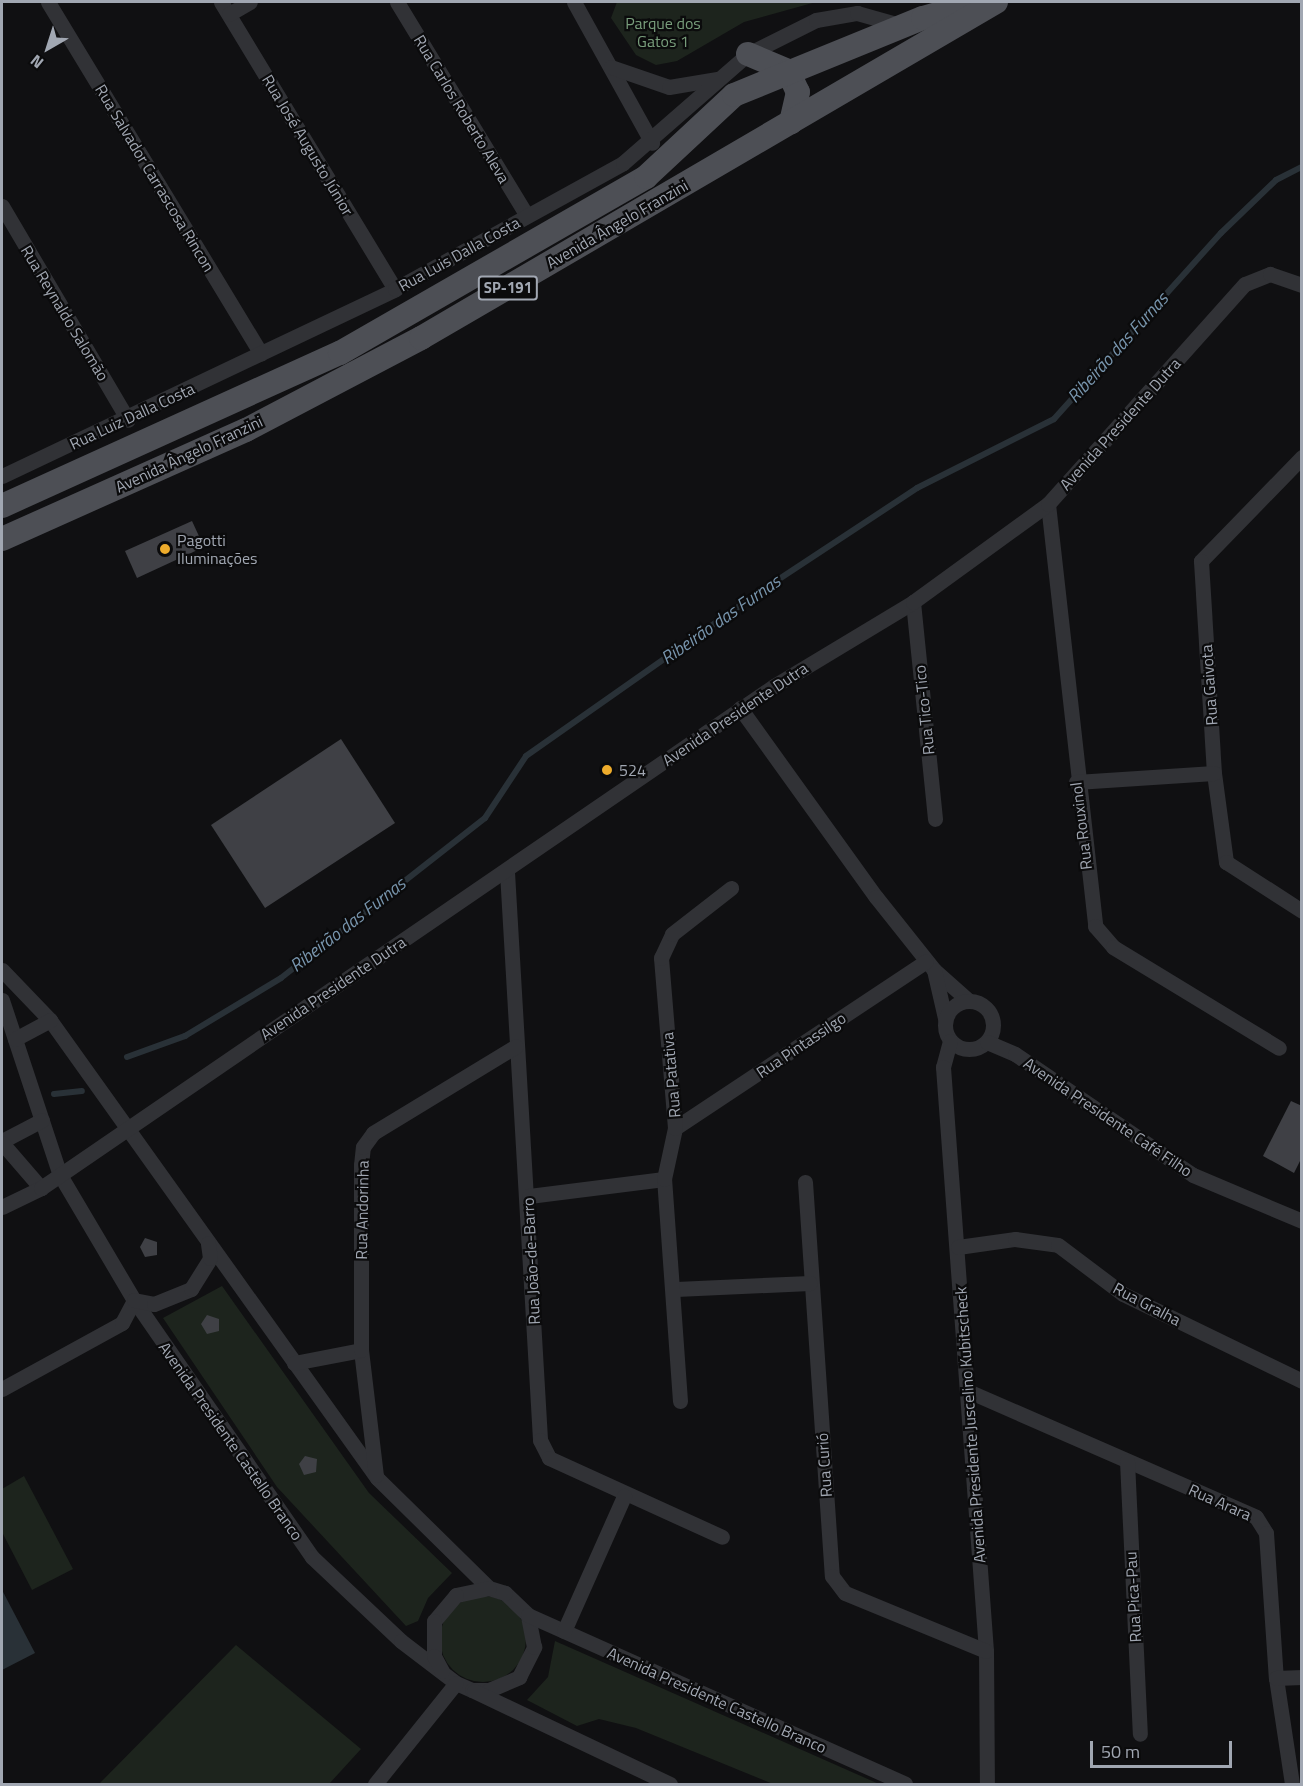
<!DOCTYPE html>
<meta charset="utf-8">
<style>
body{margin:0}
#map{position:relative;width:1303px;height:1786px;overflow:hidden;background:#101012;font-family:"Titillium Web",sans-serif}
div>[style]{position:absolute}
.green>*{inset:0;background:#1d241d}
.round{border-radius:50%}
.water>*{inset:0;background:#293137}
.stream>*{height:6px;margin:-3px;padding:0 3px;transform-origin:3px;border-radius:3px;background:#293137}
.building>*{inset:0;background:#3f4045}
.minor>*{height:15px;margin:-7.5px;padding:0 7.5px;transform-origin:7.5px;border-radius:7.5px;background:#313236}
.minor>.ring{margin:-7.5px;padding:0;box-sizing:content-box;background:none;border:15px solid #313236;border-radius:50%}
.primary>*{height:24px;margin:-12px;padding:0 12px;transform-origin:12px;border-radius:12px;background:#4d4f55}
.dots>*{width:16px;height:16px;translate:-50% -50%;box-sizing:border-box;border:3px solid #0b0b0c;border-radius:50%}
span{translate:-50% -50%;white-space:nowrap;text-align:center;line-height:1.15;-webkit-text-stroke:4.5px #0b0b0c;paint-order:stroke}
.shield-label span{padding:2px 4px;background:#0b0b0c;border:2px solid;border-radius:4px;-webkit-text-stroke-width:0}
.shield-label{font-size:15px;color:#a1a7b2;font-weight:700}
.park-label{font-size:16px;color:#789d7b}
.street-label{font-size:16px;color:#a1a7b2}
.poi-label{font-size:16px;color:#a1a7b2}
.left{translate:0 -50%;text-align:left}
.water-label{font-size:18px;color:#7895ad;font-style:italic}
.frame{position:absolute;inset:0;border:3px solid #a1a7b2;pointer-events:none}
.north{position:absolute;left:18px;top:18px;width:60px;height:60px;-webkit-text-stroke:4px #0b0b0c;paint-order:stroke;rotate:219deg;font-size:16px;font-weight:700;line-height:24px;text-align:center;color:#a1a7b2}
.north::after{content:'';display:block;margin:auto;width:21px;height:27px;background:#a1a7b2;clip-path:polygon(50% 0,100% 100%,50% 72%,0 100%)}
.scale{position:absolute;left:1090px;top:1741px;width:142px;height:27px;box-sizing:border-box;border:3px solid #a1a7b2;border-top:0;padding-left:8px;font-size:18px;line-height:21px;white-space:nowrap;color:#a1a7b2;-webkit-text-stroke:4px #0b0b0c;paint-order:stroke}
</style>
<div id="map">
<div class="green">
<div style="clip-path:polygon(617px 2px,816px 2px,744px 22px,677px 61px,656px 65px,636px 55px,611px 18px)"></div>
<div style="clip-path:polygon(222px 1286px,369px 1493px,452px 1573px,428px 1598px,418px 1621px,406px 1626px,277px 1487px,163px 1318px)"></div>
<div style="clip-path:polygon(24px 1476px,73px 1569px,32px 1590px,2px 1532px,2px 1489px)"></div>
<div class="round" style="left:440px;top:1596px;width:86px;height:86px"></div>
<div style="clip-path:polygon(555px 1641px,879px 1784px,773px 1784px,636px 1728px,599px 1719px,577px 1726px,527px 1700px,548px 1677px)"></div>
<div style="clip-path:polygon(236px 1645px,361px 1749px,329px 1784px,99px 1784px)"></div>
</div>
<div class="water">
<div style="clip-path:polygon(2px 1590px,35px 1653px,2px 1670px)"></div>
</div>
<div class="stream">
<div style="left:127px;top:1057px;width:62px;rotate:-19.9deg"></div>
<div style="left:185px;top:1036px;width:112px;rotate:-31.1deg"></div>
<div style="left:281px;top:978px;width:259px;rotate:-38.1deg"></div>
<div style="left:485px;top:818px;width:74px;rotate:-56.5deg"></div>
<div style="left:526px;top:756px;width:287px;rotate:-35.1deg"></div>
<div style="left:761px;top:591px;width:187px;rotate:-33.4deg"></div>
<div style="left:917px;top:488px;width:153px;rotate:-26.7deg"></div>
<div style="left:1054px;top:419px;width:250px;rotate:-48.1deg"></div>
<div style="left:1221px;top:233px;width:76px;rotate:-43.9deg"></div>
<div style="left:1276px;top:180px;width:29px;rotate:-27deg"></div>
<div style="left:54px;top:1094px;width:28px;rotate:-6deg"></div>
</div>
<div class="building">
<div style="clip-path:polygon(192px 521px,204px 547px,137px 578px,125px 551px)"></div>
<div style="clip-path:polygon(341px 739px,395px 823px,265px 908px,211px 825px)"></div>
<div style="clip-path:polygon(1291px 1101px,1302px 1106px,1302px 1157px,1294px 1173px,1263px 1156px)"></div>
<div style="clip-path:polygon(145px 1238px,157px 1242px,157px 1255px,145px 1257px,140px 1247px)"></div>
<div style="clip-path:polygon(207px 1315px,219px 1319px,219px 1331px,207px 1334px,201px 1324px)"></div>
<div style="clip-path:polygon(305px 1456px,317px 1459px,316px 1472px,304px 1475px,299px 1464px)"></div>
</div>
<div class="minor">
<div style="left:48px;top:2px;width:411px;rotate:58.8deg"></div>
<div style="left:221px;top:2px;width:336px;rotate:58.8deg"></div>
<div style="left:397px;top:2px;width:250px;rotate:58.7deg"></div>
<div style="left:574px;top:2px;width:161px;rotate:61deg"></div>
<div style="left:229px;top:14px;width:24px;rotate:-30deg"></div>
<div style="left:611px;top:67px;width:61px;rotate:19deg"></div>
<div style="left:669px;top:87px;width:49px;rotate:-9.5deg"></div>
<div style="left:2px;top:206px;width:248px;rotate:59.5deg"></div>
<div style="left:1302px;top:457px;width:145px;rotate:134.2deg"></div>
<div style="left:1201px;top:561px;width:212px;rotate:86.5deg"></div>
<div style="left:1214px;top:773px;width:90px;rotate:82.3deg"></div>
<div style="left:1226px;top:862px;width:90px;rotate:32.8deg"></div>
<div style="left:2px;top:476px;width:435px;rotate:-25.4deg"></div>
<div style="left:395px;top:289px;width:260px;rotate:-28.9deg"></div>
<div style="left:623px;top:163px;width:166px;rotate:-41.1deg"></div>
<div style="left:748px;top:54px;width:76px;rotate:-26.6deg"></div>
<div style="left:816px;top:20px;width:42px;rotate:-9.7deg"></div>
<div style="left:857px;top:13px;width:48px;rotate:15.8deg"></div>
<div style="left:1048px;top:504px;width:425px;rotate:83.6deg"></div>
<div style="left:1095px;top:926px;width:28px;rotate:49deg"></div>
<div style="left:1113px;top:947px;width:194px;rotate:31.3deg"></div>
<div style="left:913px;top:602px;width:218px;rotate:84.2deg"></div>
<div style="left:740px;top:708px;width:233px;rotate:54.3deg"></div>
<div style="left:876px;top:897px;width:93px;rotate:51.5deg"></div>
<div style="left:934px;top:970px;width:45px;rotate:41.4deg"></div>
<div style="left:1076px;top:782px;width:138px;rotate:-3.7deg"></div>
<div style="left:507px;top:872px;width:569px;rotate:86.67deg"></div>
<div style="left:540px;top:1440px;width:20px;rotate:63deg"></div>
<div style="left:549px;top:1458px;width:190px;rotate:24.5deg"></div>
<div style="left:2px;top:970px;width:69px;rotate:46.2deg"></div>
<div style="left:50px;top:1020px;width:563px;rotate:54.47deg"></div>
<div style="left:377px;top:1478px;width:157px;rotate:44.5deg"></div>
<div style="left:934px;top:970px;width:49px;rotate:77.1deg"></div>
<div style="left:2px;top:1000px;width:184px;rotate:71.7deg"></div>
<div style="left:60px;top:1175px;width:145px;rotate:59.4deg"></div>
<div style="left:134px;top:1300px;width:313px;rotate:55.3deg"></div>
<div style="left:312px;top:1557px;width:122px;rotate:43.3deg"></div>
<div style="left:401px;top:1641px;width:69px;rotate:37.4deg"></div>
<div style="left:456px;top:1683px;width:17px;rotate:24deg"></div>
<div style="left:472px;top:1690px;width:17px"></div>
<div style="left:489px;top:1690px;width:33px;rotate:-23deg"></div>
<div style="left:519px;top:1677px;width:34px;rotate:-63deg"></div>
<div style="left:534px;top:1647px;width:33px;rotate:-101deg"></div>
<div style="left:528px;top:1615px;width:32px;rotate:-136deg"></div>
<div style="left:505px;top:1593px;width:17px;rotate:-163deg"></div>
<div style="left:489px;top:1588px;width:34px;rotate:168deg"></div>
<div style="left:456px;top:1595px;width:34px;rotate:130deg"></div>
<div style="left:434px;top:1621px;width:35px;rotate:90deg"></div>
<div style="left:434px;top:1656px;width:17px;rotate:62deg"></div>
<div class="ring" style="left:945px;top:1001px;width:33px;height:33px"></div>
<div style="left:15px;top:1039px;width:40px;rotate:-28deg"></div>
<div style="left:950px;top:1041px;width:27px;rotate:105deg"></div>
<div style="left:943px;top:1067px;width:586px;rotate:85.79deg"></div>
<div style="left:986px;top:1651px;width:133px;rotate:89.6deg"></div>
<div style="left:987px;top:1042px;width:30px;rotate:23deg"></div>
<div style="left:1015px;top:1054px;width:215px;rotate:34.2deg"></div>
<div style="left:1193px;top:1175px;width:118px;rotate:22.9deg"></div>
<div style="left:675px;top:1128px;width:301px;rotate:-33.6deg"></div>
<div style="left:2px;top:1141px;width:45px;rotate:-27.7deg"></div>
<div style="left:2px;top:1143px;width:60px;rotate:49.1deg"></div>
<div style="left:805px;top:1182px;width:395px;rotate:86.1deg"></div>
<div style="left:832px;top:1576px;width:21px;rotate:53deg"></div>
<div style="left:845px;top:1593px;width:152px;rotate:22.4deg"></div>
<div style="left:529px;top:1196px;width:136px;rotate:-7.2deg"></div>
<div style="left:2px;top:1207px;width:43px;rotate:-26deg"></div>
<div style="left:41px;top:1188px;width:888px;rotate:-34.41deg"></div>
<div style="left:774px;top:686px;width:162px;rotate:-31.1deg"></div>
<div style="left:913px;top:602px;width:167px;rotate:-36deg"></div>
<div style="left:1048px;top:504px;width:295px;rotate:-48.2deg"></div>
<div style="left:1245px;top:284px;width:27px;rotate:-22deg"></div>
<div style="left:1270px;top:274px;width:34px;rotate:19deg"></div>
<div style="left:958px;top:1247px;width:58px;rotate:-8deg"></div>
<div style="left:1015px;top:1239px;width:43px;rotate:7.9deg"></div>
<div style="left:1058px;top:1245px;width:81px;rotate:37deg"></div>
<div style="left:1123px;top:1294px;width:199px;rotate:25.9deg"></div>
<div style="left:676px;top:1289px;width:134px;rotate:-2.6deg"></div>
<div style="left:361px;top:1350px;width:126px;rotate:83.2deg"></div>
<div style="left:294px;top:1363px;width:68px;rotate:-11deg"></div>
<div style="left:361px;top:1350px;width:185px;rotate:-90deg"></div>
<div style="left:361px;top:1165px;width:18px;rotate:-84deg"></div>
<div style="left:363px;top:1147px;width:17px;rotate:-54deg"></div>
<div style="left:373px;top:1133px;width:167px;rotate:-31.3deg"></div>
<div style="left:2px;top:1389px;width:137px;rotate:-28.8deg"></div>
<div style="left:122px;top:1323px;width:26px;rotate:-62deg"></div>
<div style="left:134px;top:1300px;width:20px;rotate:11deg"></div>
<div style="left:154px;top:1304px;width:40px;rotate:-22deg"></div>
<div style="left:191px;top:1289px;width:36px;rotate:-58deg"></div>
<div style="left:210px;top:1258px;width:15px;rotate:-98deg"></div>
<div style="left:968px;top:1391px;width:314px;rotate:23.6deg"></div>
<div style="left:1256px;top:1517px;width:19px;rotate:58deg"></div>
<div style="left:1266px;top:1533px;width:145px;rotate:86.1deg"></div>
<div style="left:1276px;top:1678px;width:107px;rotate:81.4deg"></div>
<div style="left:680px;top:1401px;width:223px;rotate:-94.1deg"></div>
<div style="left:664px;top:1179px;width:52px;rotate:-77.8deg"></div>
<div style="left:675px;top:1128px;width:171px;rotate:-94.7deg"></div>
<div style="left:661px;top:958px;width:26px;rotate:-65deg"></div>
<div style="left:672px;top:934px;width:75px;rotate:-37.9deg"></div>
<div style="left:1127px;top:1461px;width:273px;rotate:87.3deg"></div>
<div style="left:528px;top:1615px;width:413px;rotate:24.1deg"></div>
<div style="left:564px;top:1631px;width:148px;rotate:-66deg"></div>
<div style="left:1276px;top:1678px;width:26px;rotate:-2deg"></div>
<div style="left:474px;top:1691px;width:217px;rotate:25.4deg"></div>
<div style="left:375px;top:1784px;width:129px;rotate:-51.3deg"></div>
</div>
<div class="primary">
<div style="left:748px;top:54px;width:43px;rotate:23deg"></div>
<div style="left:788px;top:71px;width:23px;rotate:65deg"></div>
<div style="left:798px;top:92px;width:31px;rotate:103deg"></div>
<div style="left:2px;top:506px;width:371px;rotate:-24.4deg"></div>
<div style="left:340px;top:353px;width:353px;rotate:-29.9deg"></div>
<div style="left:646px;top:177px;width:120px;rotate:-43deg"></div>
<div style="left:734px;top:95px;width:204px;rotate:-22.2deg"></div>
<div style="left:923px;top:18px;width:58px;rotate:-15.9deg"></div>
<div style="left:2px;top:539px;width:267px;rotate:-24.1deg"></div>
<div style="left:246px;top:430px;width:198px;rotate:-27.7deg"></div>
<div style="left:421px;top:338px;width:666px;rotate:-30.3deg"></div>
</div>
<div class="dots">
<div style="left:165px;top:549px;background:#eeac2c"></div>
<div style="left:607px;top:770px;background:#eeac2c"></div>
</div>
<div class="shield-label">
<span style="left:508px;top:288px">SP-191</span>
</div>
<div class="park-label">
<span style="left:663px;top:32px">Parque dos<br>Gatos 1</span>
</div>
<div class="street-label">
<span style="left:462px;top:109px;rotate:59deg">Rua Carlos Roberto Aleva</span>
<span style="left:308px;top:145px;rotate:59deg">Rua José Augusto Júnior</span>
<span style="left:155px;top:178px;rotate:59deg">Rua Salvador Carrascosa Rincon</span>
<span style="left:617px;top:224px;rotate:-30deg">Avenida Ângelo Franzini</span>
<span style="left:459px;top:254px;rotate:-29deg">Rua Luis Dalla Costa</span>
<span style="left:65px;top:313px;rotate:59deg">Rua Reynaldo Salomão</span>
<span style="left:132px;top:416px;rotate:-25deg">Rua Luiz Dalla Costa</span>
<span style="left:1120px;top:424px;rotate:-48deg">Avenida Presidente Dutra</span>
<span style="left:189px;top:454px;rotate:-25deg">Avenida Ângelo Franzini</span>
<span style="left:1209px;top:685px;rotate:-94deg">Rua Gaivota</span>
<span style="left:924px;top:710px;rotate:-96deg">Rua Tico-Tico</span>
<span style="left:735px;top:714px;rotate:-34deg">Avenida Presidente Dutra</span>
<span style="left:1081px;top:826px;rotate:-97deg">Rua Rouxinol</span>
<span style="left:333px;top:988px;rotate:-34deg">Avenida Presidente Dutra</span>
<span style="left:801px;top:1045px;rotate:-34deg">Rua Pintassilgo</span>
<span style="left:671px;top:1075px;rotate:-95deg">Rua Patativa</span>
<span style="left:1108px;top:1117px;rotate:34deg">Avenida Presidente Café Filho</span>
<span style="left:362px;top:1210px;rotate:-89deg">Rua Andorinha</span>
<span style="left:531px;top:1261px;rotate:-93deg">Rua João-de-Barro</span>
<span style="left:1147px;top:1304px;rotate:28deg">Rua Gralha</span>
<span style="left:970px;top:1425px;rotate:-94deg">Avenida Presidente Juscelino Kubitscheck</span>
<span style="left:231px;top:1441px;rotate:55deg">Avenida Presidente Castello Branco</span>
<span style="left:824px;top:1465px;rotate:-94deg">Rua Curió</span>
<span style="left:1220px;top:1502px;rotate:24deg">Rua Arara</span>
<span style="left:1133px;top:1597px;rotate:-93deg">Rua Pica-Pau</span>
<span style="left:717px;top:1700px;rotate:24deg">Avenida Presidente Castello Branco</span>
</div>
<div class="poi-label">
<span class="left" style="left:177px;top:549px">Pagotti<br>Iluminações</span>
<span class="left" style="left:619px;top:770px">524</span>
</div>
<div class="water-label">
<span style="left:1118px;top:348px;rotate:-48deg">Ribeirão das Furnas</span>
<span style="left:721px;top:620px;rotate:-35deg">Ribeirão das Furnas</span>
<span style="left:348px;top:925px;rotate:-38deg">Ribeirão das Furnas</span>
</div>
<div class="frame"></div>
<div class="north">N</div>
<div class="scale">50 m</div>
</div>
